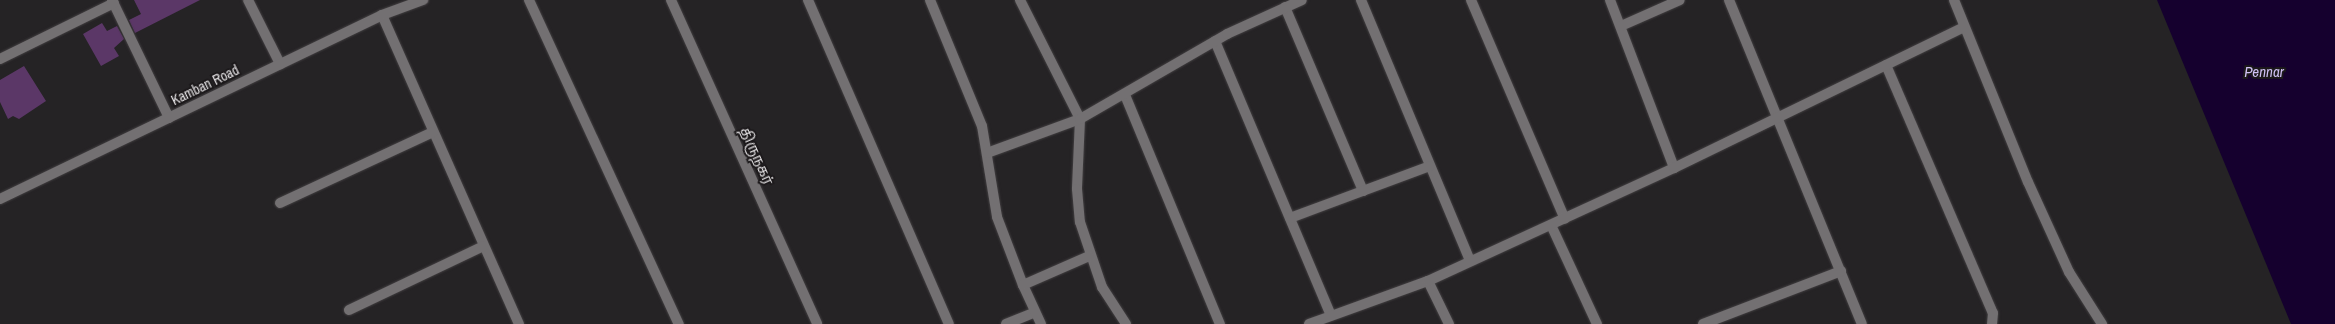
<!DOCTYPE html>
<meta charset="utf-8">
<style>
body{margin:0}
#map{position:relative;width:2335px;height:324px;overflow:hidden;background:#252325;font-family:"Archivo Narrow","Noto Sans Tamil",sans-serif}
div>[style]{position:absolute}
.water>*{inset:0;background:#15002e}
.building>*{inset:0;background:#5b3767}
.roads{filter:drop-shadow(0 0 1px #423f41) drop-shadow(0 0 1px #423f41)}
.street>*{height:10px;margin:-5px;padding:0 5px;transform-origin:5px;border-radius:5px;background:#737072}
.secondary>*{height:10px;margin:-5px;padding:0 5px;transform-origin:5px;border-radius:5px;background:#737072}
span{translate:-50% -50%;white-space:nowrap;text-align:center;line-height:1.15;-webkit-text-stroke:4px #1c191b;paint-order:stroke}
.street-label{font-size:14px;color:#e4e2e4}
.water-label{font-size:15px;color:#cfc0f3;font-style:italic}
</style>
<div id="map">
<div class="water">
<div style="clip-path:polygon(2157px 0,2335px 0,2335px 324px,2291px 324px)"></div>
</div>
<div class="building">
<div style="clip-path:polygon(134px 0,200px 0,135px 33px,129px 20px,141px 14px)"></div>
<div style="clip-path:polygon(102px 23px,107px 31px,117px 26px,124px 39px,114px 48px,119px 56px,101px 66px,83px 34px)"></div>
<div style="clip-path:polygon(24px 66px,46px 101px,19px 119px,13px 116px,8px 119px,0 102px,0 80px)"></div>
</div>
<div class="roads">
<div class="street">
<div style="left:112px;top:0;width:131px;rotate:64.2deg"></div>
<div style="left:248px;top:0;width:72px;rotate:63.4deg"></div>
<div style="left:529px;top:0;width:357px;rotate:65.2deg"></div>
<div style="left:671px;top:0;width:355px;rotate:65.7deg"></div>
<div style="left:808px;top:0;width:353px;rotate:66.5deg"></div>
<div style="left:930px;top:0;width:136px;rotate:67.6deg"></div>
<div style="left:982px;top:126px;width:92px;rotate:80.6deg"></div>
<div style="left:997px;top:217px;width:73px;rotate:69.1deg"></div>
<div style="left:1020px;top:0;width:133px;rotate:63.2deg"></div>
<div style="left:1080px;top:119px;width:70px;rotate:92.5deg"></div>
<div style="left:1077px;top:189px;width:33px;rotate:85deg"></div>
<div style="left:1080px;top:222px;width:69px;rotate:71.3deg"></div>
<div style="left:1102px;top:287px;width:44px;rotate:57deg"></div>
<div style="left:1361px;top:0;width:283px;rotate:67.3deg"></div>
<div style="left:1471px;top:0;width:238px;rotate:66.8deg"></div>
<div style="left:1610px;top:0;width:180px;rotate:69.1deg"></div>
<div style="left:1729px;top:0;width:350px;rotate:67.7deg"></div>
<div style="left:1285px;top:7px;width:200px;rotate:67deg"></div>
<div style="left:382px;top:15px;width:338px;rotate:66.1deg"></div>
<div style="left:1621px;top:26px;width:64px;rotate:-23.8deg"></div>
<div style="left:1215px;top:41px;width:298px;rotate:67.1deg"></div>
<div style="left:0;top:59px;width:127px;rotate:-26.2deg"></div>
<div style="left:1886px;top:65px;width:270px;rotate:66.7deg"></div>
<div style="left:1993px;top:313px;width:11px;rotate:95deg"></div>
<div style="left:1125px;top:95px;width:248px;rotate:67.5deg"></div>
<div style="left:987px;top:153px;width:99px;rotate:-20.1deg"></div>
<div style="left:1080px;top:119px;width:170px;rotate:-30deg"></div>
<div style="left:1227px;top:34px;width:82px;rotate:-24.4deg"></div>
<div style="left:0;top:199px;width:424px;rotate:-25.7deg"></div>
<div style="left:382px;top:15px;width:44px;rotate:-20.1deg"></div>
<div style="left:280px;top:203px;width:169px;rotate:-24.9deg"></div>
<div style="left:1290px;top:218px;width:149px;rotate:-20.4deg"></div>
<div style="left:1551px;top:225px;width:109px;rotate:65.1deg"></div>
<div style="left:1428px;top:281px;width:48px;rotate:64deg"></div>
<div style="left:349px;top:310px;width:149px;rotate:-25.4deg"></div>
<div style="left:1006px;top:324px;width:31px;rotate:-22deg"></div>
<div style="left:1041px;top:324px;width:43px;rotate:-114.8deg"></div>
<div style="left:1023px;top:285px;width:72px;rotate:-23.7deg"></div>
<div style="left:1309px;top:324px;width:127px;rotate:-19.9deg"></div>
<div style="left:1428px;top:281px;width:271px;rotate:-24.7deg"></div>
<div style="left:1674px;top:168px;width:322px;rotate:-25.9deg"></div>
<div style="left:1703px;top:324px;width:148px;rotate:-21deg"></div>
</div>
<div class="secondary">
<div style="left:1954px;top:0;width:196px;rotate:67.9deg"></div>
<div style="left:2028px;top:182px;width:99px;rotate:65.5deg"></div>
<div style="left:2069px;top:272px;width:62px;rotate:57.6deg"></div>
</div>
</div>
<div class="street-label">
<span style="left:205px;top:85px;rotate:-26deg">Kamban Road</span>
<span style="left:757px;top:156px;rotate:66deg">திருநகர்</span>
</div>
<div class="water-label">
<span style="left:2264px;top:72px">Pennar</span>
</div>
</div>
